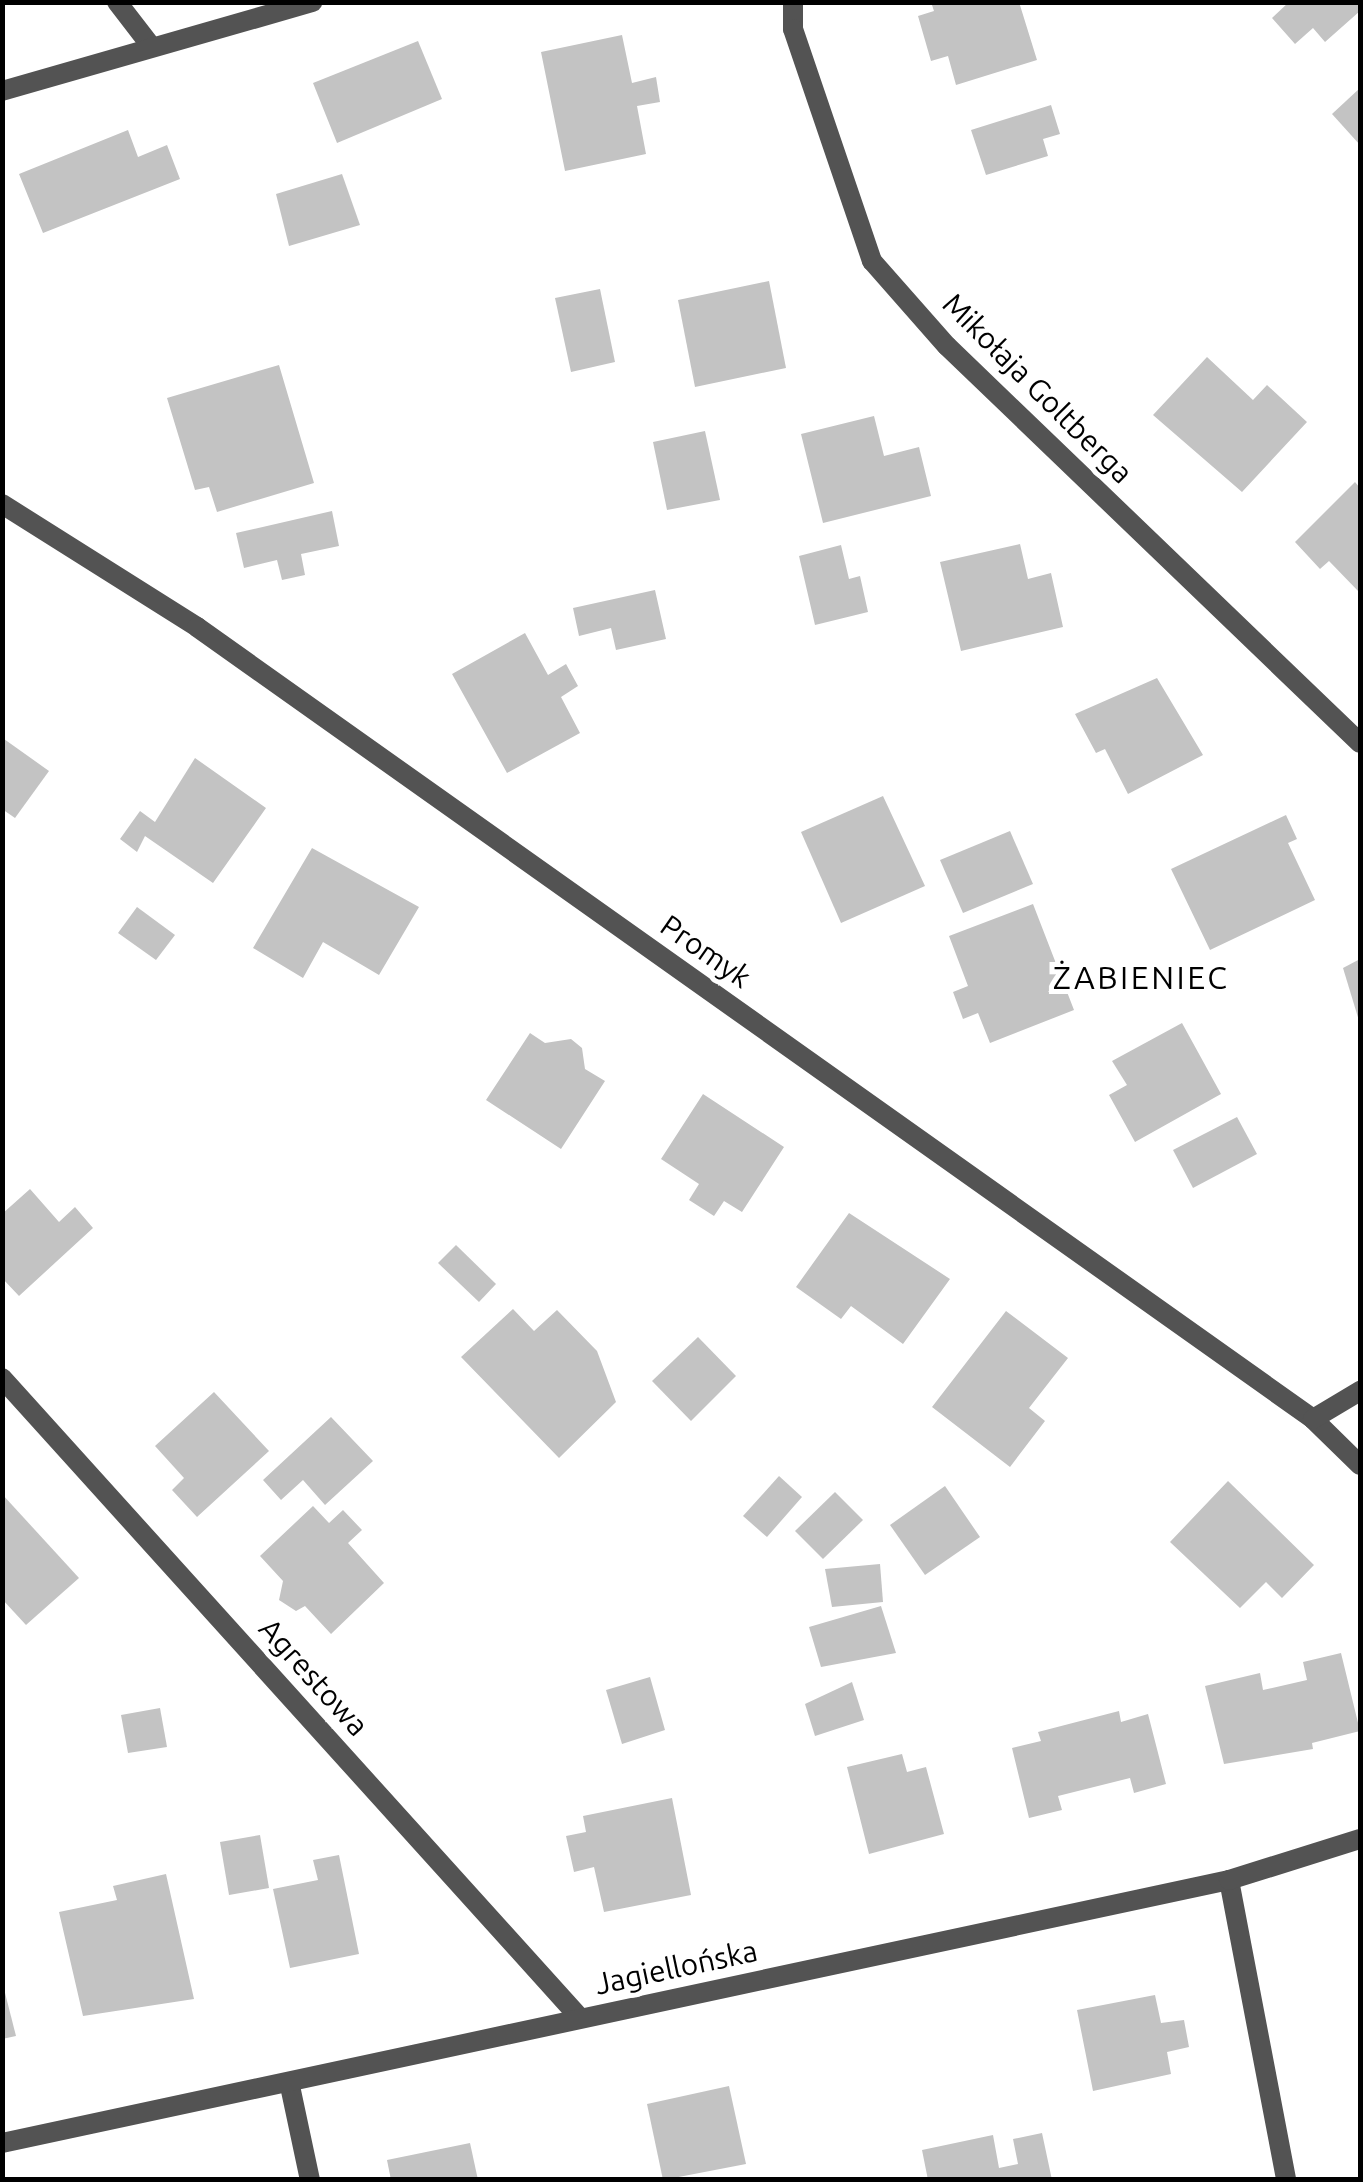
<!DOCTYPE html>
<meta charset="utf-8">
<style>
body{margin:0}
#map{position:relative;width:1363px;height:2182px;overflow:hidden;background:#fff;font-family:Ubuntu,sans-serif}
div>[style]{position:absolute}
.building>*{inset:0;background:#c3c3c3}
.street>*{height:20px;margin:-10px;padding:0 10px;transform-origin:10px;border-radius:10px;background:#535353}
span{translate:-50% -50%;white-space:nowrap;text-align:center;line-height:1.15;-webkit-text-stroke:10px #fff;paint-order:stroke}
.street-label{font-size:30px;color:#000}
.neighbourhood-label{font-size:32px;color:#000;letter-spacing:2.5px}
.frame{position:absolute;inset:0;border:5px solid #000;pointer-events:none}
</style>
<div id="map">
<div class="building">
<div style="clip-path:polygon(931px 2px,1019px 2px,1037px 60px,956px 85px,948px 56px,931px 61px,918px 16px,934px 11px)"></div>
<div style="clip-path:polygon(1289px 2px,1360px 2px,1360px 11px,1325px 42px,1313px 28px,1295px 44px,1272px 18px)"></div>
<div style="clip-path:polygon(622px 35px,632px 83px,656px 77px,660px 102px,637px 106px,646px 154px,565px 171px,541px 52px)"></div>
<div style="clip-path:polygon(418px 41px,442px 99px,337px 143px,313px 83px)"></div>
<div style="clip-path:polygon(1360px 88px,1360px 145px,1332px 114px)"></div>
<div style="clip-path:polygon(1051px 105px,1060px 134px,1043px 139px,1048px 156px,986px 175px,971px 130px)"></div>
<div style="clip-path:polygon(128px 130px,138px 157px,167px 145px,180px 179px,43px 233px,19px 174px)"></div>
<div style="clip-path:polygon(342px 174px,360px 225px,289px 246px,276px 194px)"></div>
<div style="clip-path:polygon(769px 281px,786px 368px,695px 387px,678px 300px)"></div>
<div style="clip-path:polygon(600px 289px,615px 362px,571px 372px,555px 298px)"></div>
<div style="clip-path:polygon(1207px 357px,1253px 400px,1267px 385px,1307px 422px,1242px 492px,1153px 415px)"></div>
<div style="clip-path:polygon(279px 365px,314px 483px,217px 512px,209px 487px,195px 490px,167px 398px)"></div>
<div style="clip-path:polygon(874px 416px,884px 456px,919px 447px,931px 496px,823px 523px,801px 434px)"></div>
<div style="clip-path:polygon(705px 431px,720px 500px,667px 510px,653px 442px)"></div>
<div style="clip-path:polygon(1355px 482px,1360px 488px,1360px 593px,1329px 561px,1320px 569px,1295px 542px)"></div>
<div style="clip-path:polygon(332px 511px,339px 546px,301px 554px,305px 575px,282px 580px,277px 560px,244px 568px,236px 533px)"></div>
<div style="clip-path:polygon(1020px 544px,1028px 579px,1051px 573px,1063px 627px,961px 651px,940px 562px)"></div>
<div style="clip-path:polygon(841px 545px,849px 579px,860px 576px,868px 612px,815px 625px,799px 556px)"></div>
<div style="clip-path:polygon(655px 590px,666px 639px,616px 650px,611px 628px,579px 636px,573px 608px)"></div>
<div style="clip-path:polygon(525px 633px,548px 675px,566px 664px,578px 686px,561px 697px,580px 733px,507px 773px,452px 674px)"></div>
<div style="clip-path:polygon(1157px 678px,1203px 755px,1128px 794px,1105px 749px,1096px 753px,1075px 714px)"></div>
<div style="clip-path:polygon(4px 739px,49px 771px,15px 818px,2px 809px)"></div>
<div style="clip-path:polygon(195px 758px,266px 808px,213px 883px,145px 836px,137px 852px,120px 839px,140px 811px,155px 822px)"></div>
<div style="clip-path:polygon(883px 796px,925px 886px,841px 923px,801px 832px)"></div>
<div style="clip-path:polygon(1286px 815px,1297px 839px,1288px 843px,1315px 900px,1210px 950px,1171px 869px)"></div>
<div style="clip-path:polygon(1010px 831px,1033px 884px,963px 913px,940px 860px)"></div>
<div style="clip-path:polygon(312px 848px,419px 907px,379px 975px,323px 942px,303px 978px,253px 948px)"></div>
<div style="clip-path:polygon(1033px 904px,1074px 1010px,990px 1043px,978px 1013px,963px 1019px,953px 992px,968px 986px,949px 936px)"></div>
<div style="clip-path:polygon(137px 907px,175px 935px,156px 960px,118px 933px)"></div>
<div style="clip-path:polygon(1360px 959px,1360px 1024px,1343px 968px)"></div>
<div style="clip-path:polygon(1182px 1023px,1221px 1094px,1135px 1142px,1109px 1095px,1127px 1085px,1112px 1061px)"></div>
<div style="clip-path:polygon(530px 1033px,545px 1043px,571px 1039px,582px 1048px,585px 1069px,605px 1081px,561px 1149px,486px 1100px)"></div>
<div style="clip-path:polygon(703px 1094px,784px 1147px,742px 1212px,724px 1201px,714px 1216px,689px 1200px,699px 1184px,661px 1159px)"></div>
<div style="clip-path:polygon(1237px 1117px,1257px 1154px,1193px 1188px,1173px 1150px)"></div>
<div style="clip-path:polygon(30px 1189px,59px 1222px,75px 1207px,93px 1228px,19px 1296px,2px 1278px,2px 1214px)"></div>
<div style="clip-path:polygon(849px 1213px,950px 1279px,903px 1344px,851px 1306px,841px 1319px,796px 1287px)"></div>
<div style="clip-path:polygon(456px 1245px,496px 1284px,479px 1302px,438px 1263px)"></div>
<div style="clip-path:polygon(513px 1309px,534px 1331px,557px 1310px,597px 1351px,616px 1402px,559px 1458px,461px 1357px)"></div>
<div style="clip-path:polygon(1006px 1311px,1068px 1358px,1029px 1408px,1045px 1421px,1010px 1467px,932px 1407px)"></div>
<div style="clip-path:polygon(698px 1337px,736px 1376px,691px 1421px,652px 1381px)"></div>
<div style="clip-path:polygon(214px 1392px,269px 1451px,197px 1517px,172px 1490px,184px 1478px,155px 1446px)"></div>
<div style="clip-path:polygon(331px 1417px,373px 1461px,325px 1505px,303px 1480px,281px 1500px,263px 1480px)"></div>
<div style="clip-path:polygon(779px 1476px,802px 1497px,767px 1537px,743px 1516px)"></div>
<div style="clip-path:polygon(1228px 1481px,1314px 1565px,1282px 1598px,1266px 1582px,1240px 1608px,1170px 1542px)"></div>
<div style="clip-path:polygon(945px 1486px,980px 1537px,925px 1575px,890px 1525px)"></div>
<div style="clip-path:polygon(835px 1492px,863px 1520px,823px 1559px,795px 1531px)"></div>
<div style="clip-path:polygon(2px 1494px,79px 1578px,26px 1625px,2px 1599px)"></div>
<div style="clip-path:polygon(313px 1506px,329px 1523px,343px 1510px,362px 1530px,348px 1543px,384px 1583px,331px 1634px,305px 1606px,296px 1611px,279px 1600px,283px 1581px,260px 1556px)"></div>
<div style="clip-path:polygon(880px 1564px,883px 1602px,832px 1607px,825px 1569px)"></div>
<div style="clip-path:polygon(881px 1606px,896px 1653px,821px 1667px,809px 1627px)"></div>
<div style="clip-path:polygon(1341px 1653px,1360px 1731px,1312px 1743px,1313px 1749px,1224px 1764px,1205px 1686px,1260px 1673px,1263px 1690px,1307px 1680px,1303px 1662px)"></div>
<div style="clip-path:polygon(650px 1677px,665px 1730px,622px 1744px,606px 1690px)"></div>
<div style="clip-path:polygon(852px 1682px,864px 1720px,815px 1736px,805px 1704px)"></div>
<div style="clip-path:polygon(160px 1708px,167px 1747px,128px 1753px,121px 1715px)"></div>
<div style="clip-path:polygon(1119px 1711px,1121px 1722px,1148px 1714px,1166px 1784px,1134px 1793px,1130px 1778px,1058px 1796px,1062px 1810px,1029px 1818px,1012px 1748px,1041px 1741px,1038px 1732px)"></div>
<div style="clip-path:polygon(902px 1754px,907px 1772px,926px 1767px,944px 1834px,869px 1854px,847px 1767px)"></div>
<div style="clip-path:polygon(672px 1798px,691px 1895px,604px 1912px,594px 1867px,574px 1872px,566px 1836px,586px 1832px,583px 1816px)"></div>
<div style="clip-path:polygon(260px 1835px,269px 1888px,229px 1895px,220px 1842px)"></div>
<div style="clip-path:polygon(339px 1855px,359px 1954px,290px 1968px,273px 1889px,318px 1880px,313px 1860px)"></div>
<div style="clip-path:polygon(166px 1874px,194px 1999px,83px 2016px,59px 1912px,117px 1900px,113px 1886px)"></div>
<div style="clip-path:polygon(2px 1981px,16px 2036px,2px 2039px)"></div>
<div style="clip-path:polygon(1155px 1995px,1161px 2023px,1184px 2020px,1189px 2047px,1167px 2052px,1171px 2074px,1093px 2091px,1077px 2010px)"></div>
<div style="clip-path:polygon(729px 2086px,746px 2164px,663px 2180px,647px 2104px)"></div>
<div style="clip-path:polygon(1042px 2133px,1052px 2180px,928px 2180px,922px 2150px,993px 2135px,999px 2168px,1018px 2164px,1013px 2139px)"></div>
<div style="clip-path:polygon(470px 2143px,478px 2180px,391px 2180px,387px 2160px)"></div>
</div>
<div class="street">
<div style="left:117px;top:2px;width:56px;rotate:52.3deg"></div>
<div style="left:793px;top:2px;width:27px;rotate:90deg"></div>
<div style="left:793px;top:29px;width:245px;rotate:71.2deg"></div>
<div style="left:872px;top:261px;width:113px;rotate:48.6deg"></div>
<div style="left:947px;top:346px;width:573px;rotate:43.87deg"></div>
<div style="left:2px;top:91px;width:323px;rotate:-16deg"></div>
<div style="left:2px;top:504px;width:231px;rotate:32.2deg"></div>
<div style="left:197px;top:627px;width:1368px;rotate:35.36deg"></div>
<div style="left:1313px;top:1419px;width:66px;rotate:44.4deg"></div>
<div style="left:2px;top:1378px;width:862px;rotate:47.91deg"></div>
<div style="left:1313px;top:1419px;width:55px;rotate:-30.8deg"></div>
<div style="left:1229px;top:1880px;width:305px;rotate:79.2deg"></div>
<div style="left:290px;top:2086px;width:96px;rotate:78deg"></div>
<div style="left:2px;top:2143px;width:1255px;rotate:-12.1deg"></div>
<div style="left:1229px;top:1880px;width:137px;rotate:-17.4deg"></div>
</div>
<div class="street-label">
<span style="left:1038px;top:388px;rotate:45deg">Mikołaja Goltberga</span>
<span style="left:706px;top:951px;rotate:35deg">Promyk</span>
<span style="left:314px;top:1677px;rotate:48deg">Agrestowa</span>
<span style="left:676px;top:1967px;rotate:-12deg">Jagiellońska</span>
</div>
<div class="neighbourhood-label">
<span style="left:1141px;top:977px">ŻABIENIEC</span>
</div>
<div class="frame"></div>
</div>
